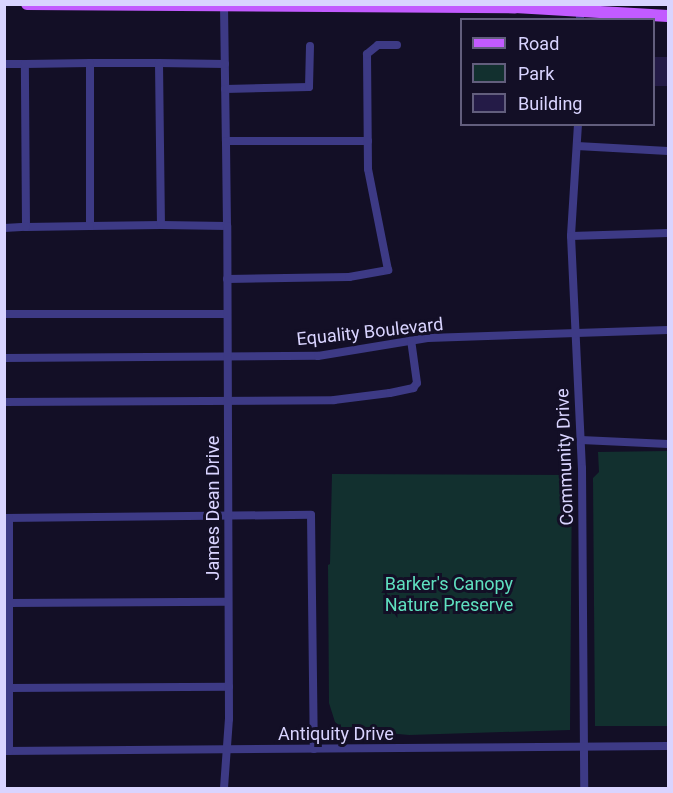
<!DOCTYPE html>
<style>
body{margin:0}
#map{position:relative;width:673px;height:793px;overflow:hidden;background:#130f26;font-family:Roboto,sans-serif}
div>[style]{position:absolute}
.green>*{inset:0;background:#12302f}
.building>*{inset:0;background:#241b47}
.street>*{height:8px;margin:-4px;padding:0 4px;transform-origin:4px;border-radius:4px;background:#3d3a85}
.primary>*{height:12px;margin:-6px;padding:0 6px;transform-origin:6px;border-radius:6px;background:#c25bff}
span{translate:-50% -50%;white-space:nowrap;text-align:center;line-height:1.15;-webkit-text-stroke:6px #130f26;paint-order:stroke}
.street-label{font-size:18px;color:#d9d4ff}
.park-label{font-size:18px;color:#5fe0c0}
.frame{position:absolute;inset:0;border:6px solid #d9d4ff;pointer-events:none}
.legend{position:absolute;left:460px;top:18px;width:195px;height:108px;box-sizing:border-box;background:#130f26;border:2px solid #625e7d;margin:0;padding:8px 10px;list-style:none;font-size:18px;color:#d9d4ff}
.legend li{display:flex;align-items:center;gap:12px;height:30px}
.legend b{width:30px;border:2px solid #625e7d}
</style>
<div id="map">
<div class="green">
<div style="clip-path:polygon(668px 451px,668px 726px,595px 726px,593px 478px,599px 472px,598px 452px)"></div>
<div style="clip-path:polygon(332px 474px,572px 475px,570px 730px,409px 735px,344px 729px,335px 722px,329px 703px,328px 565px,330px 564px)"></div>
</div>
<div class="building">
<div style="clip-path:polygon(654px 57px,668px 57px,668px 86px,654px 86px)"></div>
</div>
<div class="street">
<div style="left:580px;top:4px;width:16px;rotate:90deg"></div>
<div style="left:224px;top:6px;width:135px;rotate:89.2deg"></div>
<div style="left:226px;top:141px;width:142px"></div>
<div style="left:159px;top:63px;width:69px;rotate:180deg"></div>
<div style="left:90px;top:63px;width:163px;rotate:90deg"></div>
<div style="left:90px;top:226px;width:71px;rotate:-0.8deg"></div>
<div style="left:4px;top:64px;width:21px"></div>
<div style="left:225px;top:64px;width:66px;rotate:-179.1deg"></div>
<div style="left:159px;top:63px;width:162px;rotate:89.3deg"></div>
<div style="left:161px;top:225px;width:66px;rotate:0.9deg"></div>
<div style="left:227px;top:226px;width:85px;rotate:-90.7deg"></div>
<div style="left:225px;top:89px;width:84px;rotate:-1.4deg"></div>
<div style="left:309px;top:87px;width:41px;rotate:-88.6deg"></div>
<div style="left:578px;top:124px;width:112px;rotate:93.6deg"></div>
<div style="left:571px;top:236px;width:232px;rotate:87.3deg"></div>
<div style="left:582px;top:468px;width:320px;rotate:89.6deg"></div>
<div style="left:577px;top:146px;width:91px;rotate:3.1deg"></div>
<div style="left:90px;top:226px;width:64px;rotate:179.1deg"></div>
<div style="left:26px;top:227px;width:163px;rotate:-90.4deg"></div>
<div style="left:25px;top:64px;width:65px;rotate:-0.9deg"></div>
<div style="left:4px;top:228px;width:22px;rotate:-3deg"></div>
<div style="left:571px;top:236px;width:97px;rotate:-1.8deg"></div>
<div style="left:227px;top:279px;width:122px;rotate:-0.9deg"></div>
<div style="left:349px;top:277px;width:40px;rotate:-10deg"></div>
<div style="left:388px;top:270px;width:103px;rotate:-101.2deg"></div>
<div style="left:368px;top:169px;width:115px;rotate:-90.5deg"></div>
<div style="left:367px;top:54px;width:14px;rotate:-39deg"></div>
<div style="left:378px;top:45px;width:19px"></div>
<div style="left:4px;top:314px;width:223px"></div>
<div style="left:4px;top:358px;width:314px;rotate:-0.4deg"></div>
<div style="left:318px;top:356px;width:111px;rotate:-9.3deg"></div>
<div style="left:428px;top:338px;width:240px;rotate:-1.9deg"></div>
<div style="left:4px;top:402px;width:330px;rotate:-0.3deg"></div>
<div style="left:334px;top:400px;width:56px;rotate:-7.1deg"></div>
<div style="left:390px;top:393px;width:24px;rotate:-12deg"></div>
<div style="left:413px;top:388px;width:6px;rotate:-51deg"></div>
<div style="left:417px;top:383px;width:43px;rotate:-97.9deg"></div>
<div style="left:581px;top:440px;width:87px;rotate:2.6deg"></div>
<div style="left:4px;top:518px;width:307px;rotate:-0.6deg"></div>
<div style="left:311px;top:515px;width:234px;rotate:89.3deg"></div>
<div style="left:9px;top:603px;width:219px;rotate:-0.3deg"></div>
<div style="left:9px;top:688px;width:220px;rotate:-0.3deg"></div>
<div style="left:4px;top:751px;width:664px;rotate:-0.43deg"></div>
<div style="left:9px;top:751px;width:233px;rotate:-90deg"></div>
<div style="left:224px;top:788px;width:69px;rotate:-85.9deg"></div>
<div style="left:229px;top:719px;width:493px;rotate:-90.2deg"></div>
</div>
<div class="primary">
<div style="left:27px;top:4px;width:488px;rotate:0.4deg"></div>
<div style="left:515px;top:7px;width:153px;rotate:3.4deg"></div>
</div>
<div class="street-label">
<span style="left:370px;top:332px;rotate:-6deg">Equality Boulevard</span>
<span style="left:565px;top:457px;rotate:-92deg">Community Drive</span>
<span style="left:213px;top:508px;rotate:-90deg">James Dean Drive</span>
<span style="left:336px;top:734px">Antiquity Drive</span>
</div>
<div class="park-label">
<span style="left:449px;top:595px">Barker's Canopy<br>Nature Preserve</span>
</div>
<div class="frame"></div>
<ul class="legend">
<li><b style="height:8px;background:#c25bff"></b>Road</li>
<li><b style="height:16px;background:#12302f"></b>Park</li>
<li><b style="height:16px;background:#241b47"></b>Building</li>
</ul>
</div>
